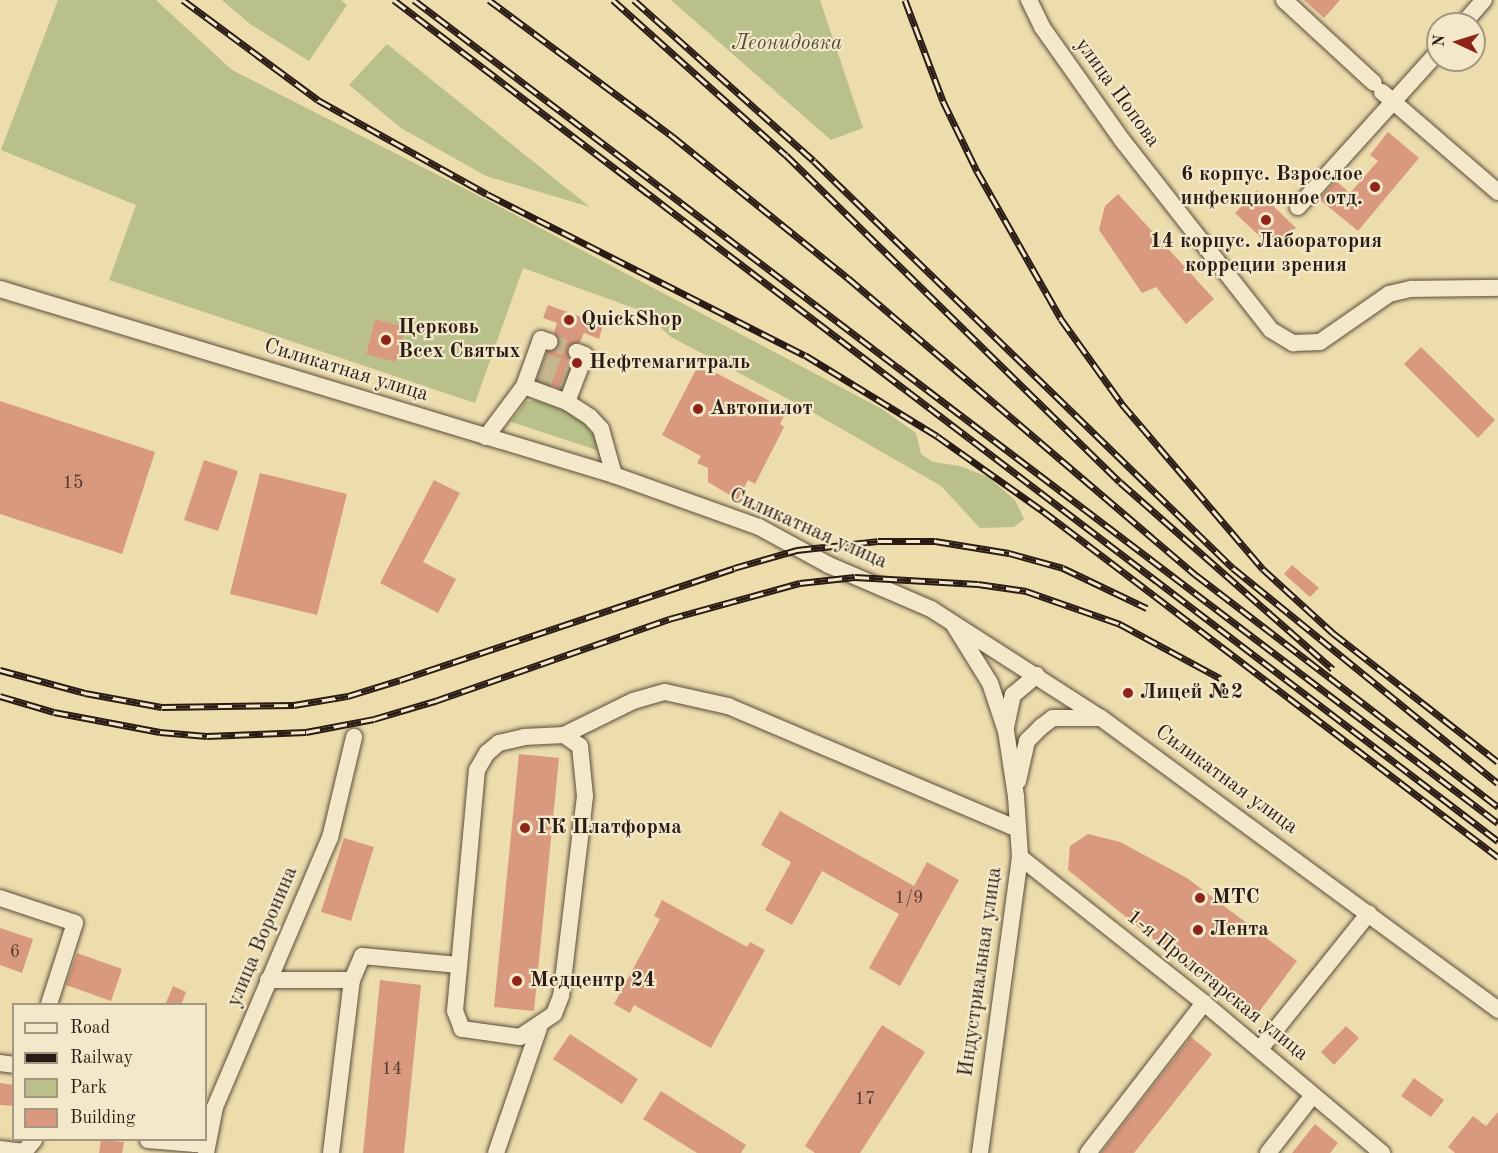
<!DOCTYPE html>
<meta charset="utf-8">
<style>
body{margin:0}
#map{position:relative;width:1498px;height:1153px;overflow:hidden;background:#edddad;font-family:"Old Standard TT",serif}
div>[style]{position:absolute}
.green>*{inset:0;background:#b9c089}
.building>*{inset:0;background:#d9997e}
.minor-tunnel>*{height:16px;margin-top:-8px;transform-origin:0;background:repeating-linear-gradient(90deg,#c6b68f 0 16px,transparent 0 24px)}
.roads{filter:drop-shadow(0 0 2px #5b4c3b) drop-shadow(0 0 2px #5b4c3b)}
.minor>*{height:16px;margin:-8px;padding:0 8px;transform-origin:8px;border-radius:8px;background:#f3e9ca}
.rail>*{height:7px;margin-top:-3.5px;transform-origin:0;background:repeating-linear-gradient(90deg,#f3e9ca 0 14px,#2a1b15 0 28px);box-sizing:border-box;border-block:2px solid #2a1b15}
.dots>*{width:16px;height:16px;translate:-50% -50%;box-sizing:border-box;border:3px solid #f3e9ca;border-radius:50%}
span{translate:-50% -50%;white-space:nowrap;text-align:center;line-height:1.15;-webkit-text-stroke:4.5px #f3e9ca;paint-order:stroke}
.number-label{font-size:18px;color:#563a2f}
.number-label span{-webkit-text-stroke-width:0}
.park-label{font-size:21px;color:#554d38;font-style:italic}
.street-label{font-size:21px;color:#2a1b15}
.poi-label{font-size:21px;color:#2a1b15;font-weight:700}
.right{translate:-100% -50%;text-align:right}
.left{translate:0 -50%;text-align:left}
.legend{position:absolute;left:12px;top:1003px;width:195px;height:138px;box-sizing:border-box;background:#f3e9ca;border:2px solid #a39782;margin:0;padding:8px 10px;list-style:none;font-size:18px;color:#2a1b15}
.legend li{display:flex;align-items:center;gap:12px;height:30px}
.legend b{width:30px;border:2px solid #a39782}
.north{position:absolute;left:1426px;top:12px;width:60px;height:60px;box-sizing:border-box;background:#f3e9ca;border:2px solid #a39782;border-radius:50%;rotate:274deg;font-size:16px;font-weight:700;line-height:24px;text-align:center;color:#2a1b15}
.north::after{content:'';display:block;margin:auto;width:21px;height:27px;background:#8f2418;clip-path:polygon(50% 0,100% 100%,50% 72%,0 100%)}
</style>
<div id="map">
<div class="green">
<div style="clip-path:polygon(evenodd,58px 0,156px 0,232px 70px,489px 201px,882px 409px,916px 433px,921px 454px,933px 462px,960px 466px,988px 477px,1015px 500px,1024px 519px,1014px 527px,980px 528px,941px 486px,807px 409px,671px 337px,642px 311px,523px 268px,475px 403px,109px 280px,136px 205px,1px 150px,58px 0,375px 319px,405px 327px,396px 362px,366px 353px,375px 319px)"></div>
<div style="clip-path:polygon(222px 0,341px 0,347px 5px,309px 61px,250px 24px)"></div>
<div style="clip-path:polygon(671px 0,820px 0,863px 128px,831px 140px)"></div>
<div style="clip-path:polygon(387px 44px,590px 207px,486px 176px,401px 128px,349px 85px)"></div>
<div style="clip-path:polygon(536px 400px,577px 415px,598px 440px,600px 451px,511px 422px,525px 402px)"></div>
</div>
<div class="building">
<div style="clip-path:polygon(1304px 0,1340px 0,1324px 18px)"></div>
<div style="clip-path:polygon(1388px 132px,1419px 158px,1358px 231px,1319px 199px,1336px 181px,1350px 193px,1378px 161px,1370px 155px)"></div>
<div style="clip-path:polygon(1257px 190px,1296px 228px,1274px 250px,1235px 213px)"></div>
<div style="clip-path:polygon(1118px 194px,1214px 299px,1186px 324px,1156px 287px,1142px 293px,1099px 230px,1105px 206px)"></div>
<div style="clip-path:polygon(548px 305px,603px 325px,599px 339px,584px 333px,580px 342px,567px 348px,572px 361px,561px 389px,537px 380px,547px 352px,560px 345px,554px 332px,557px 323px,543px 318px)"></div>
<div style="clip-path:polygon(375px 319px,406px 327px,396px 362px,366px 354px)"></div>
<div style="clip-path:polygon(1421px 347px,1495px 420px,1478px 438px,1404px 364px)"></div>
<div style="clip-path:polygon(699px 364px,787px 410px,780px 424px,784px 427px,755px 484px,748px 480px,738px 500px,708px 482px,708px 468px,697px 463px,701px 456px,662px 435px)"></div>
<div style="clip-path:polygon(0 401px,155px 452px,122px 554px,0 514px)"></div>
<div style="clip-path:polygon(204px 460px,238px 471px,218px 531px,184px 520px)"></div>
<div style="clip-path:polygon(260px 473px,347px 494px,317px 615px,230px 594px)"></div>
<div style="clip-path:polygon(434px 480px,460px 493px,423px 562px,456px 579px,438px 613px,380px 583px)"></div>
<div style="clip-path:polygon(1292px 565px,1319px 588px,1310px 597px,1284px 574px)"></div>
<div style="clip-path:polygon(519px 754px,559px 758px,534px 1011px,494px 1007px)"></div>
<div style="clip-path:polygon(780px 811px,914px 886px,927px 862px,959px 880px,900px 986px,869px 968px,899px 914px,822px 871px,792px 925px,765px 910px,791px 862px,761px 845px)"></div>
<div style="clip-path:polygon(1088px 834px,1120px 842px,1187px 878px,1297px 961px,1253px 1020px,1068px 870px,1070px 846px)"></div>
<div style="clip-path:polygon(344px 838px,374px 847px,351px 921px,321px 912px)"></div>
<div style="clip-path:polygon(662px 900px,747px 947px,750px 942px,765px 950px,711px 1048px,634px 1005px,630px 1013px,614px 1004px,660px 919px,654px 916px)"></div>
<div style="clip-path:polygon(0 928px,33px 939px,22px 973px,0 965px)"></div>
<div style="clip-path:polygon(77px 953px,122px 969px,111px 1001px,66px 985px)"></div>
<div style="clip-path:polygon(380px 980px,421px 985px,404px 1153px,363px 1153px)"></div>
<div style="clip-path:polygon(173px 986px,186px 992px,181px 1005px,165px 1005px)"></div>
<div style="clip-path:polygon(882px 1025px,925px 1052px,860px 1153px,815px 1153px,805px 1146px)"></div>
<div style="clip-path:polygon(1346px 1026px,1359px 1038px,1334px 1065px,1321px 1052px)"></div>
<div style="clip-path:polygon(570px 1034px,638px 1079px,622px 1104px,553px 1059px)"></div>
<div style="clip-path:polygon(1191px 1037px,1212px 1054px,1134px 1153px,1101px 1153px)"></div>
<div style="clip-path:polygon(1414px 1078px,1444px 1100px,1431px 1117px,1401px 1096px)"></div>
<div style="clip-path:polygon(0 1083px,14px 1085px,14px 1106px,0 1105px)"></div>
<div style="clip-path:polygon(661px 1091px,746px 1145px,741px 1153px,697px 1153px,643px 1119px)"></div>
<div style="clip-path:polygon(1498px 1112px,1498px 1153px,1455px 1153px,1448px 1147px,1473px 1116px,1486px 1126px)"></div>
<div style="clip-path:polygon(1315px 1124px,1338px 1143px,1330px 1153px,1292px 1153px)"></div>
<div style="clip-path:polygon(101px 1140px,124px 1142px,122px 1153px,99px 1153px)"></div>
</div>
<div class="minor-tunnel">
<div style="left:550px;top:342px;width:29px;rotate:20deg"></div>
<div style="left:543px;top:361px;width:29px;rotate:20deg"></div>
<div style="left:538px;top:375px;width:29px;rotate:20deg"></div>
</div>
<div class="roads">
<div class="minor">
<div style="left:1029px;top:0;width:30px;rotate:64deg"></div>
<div style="left:1042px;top:27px;width:138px;rotate:54.7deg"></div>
<div style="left:1122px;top:140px;width:241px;rotate:51.9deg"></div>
<div style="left:1271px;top:330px;width:26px;rotate:31deg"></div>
<div style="left:1293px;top:343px;width:27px;rotate:-2deg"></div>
<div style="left:1320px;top:342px;width:84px;rotate:-34.8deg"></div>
<div style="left:1389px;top:294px;width:23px;rotate:-13deg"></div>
<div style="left:1411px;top:289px;width:87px;rotate:-0.7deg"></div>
<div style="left:1284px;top:0;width:122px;rotate:42.7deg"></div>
<div style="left:1463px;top:24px;width:32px;rotate:-49deg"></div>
<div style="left:1382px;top:92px;width:153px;rotate:40.8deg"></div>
<div style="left:1298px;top:207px;width:209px;rotate:-47.9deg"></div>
<div style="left:0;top:289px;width:642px;rotate:16.85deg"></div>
<div style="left:614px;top:475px;width:154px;rotate:19.7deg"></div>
<div style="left:759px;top:527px;width:80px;rotate:28.5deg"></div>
<div style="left:829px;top:565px;width:111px;rotate:23.3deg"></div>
<div style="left:931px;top:609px;width:202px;rotate:32.7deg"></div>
<div style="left:1101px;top:718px;width:493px;rotate:36.3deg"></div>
<div style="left:524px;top:386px;width:46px;rotate:20.4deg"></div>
<div style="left:567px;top:402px;width:27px;rotate:33deg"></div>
<div style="left:590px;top:417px;width:16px;rotate:47deg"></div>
<div style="left:601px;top:429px;width:48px;rotate:74.2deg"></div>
<div style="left:567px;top:402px;width:50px;rotate:-69deg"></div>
<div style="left:585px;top:355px;width:9px;rotate:-159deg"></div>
<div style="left:486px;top:437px;width:64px;rotate:-53.3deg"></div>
<div style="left:524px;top:386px;width:50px;rotate:-70.1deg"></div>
<div style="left:541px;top:339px;width:9px;rotate:18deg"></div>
<div style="left:954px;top:625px;width:68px;rotate:58.2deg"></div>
<div style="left:990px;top:683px;width:51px;rotate:71.6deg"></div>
<div style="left:1006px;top:731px;width:66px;rotate:81.3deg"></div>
<div style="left:1016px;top:796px;width:61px;rotate:86.2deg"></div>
<div style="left:1020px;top:857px;width:299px;rotate:97.7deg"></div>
<div style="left:1006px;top:727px;width:33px;rotate:-78deg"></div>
<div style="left:1013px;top:695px;width:31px;rotate:-40deg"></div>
<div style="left:564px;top:735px;width:19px;rotate:35deg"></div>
<div style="left:580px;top:746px;width:50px;rotate:84.3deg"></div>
<div style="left:585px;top:796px;width:201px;rotate:96.8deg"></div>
<div style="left:561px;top:996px;width:19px;rotate:111deg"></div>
<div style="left:554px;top:1014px;width:41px;rotate:145.9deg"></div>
<div style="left:520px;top:1037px;width:59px;rotate:-172.1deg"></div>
<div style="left:462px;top:1029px;width:19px;rotate:-111deg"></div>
<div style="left:455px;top:1011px;width:242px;rotate:-84.8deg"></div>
<div style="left:477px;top:770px;width:20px;rotate:-60deg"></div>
<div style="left:487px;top:753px;width:16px;rotate:-40deg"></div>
<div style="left:499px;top:743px;width:26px;rotate:-13deg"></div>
<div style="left:524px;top:737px;width:40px;rotate:-2.9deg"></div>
<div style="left:564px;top:735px;width:77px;rotate:-26.2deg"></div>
<div style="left:633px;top:701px;width:33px;rotate:-16deg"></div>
<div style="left:665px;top:692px;width:65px;rotate:12.5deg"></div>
<div style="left:728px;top:706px;width:315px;rotate:23deg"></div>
<div style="left:1018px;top:781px;width:41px;rotate:-77.3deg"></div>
<div style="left:1027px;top:741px;width:20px;rotate:-45deg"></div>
<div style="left:1041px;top:727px;width:15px;rotate:-37deg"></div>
<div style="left:1053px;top:718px;width:46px"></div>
<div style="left:1020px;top:857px;width:235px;rotate:38.4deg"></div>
<div style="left:1204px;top:1003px;width:233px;rotate:40.1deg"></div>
<div style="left:0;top:898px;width:79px;rotate:18.4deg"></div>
<div style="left:75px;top:923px;width:85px;rotate:107.8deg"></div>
<div style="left:268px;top:980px;width:84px"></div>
<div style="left:352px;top:980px;width:26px;rotate:-67deg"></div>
<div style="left:362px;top:956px;width:97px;rotate:5.3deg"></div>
<div style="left:1260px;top:1049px;width:174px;rotate:-51.3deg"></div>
<div style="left:0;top:1063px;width:14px;rotate:8deg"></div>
<div style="left:148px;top:1140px;width:59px;rotate:4.8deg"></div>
<div style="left:0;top:1149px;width:24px;rotate:7deg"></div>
<div style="left:24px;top:1152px;width:16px;rotate:-50deg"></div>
<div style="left:206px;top:1153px;width:47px;rotate:-78.9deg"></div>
<div style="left:215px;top:1107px;width:293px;rotate:-66.9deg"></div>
<div style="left:330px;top:838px;width:104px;rotate:-76.6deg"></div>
<div style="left:331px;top:1153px;width:174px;rotate:-83.1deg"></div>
<div style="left:496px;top:1153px;width:132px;rotate:-71deg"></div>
<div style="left:1088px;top:1153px;width:190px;rotate:-52.3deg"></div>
<div style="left:1268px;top:1153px;width:73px;rotate:-52.2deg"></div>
</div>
</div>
<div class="rail">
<div style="left:183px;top:0;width:168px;rotate:36.5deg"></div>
<div style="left:318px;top:100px;width:193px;rotate:29.1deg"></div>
<div style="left:487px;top:194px;width:356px;rotate:26.9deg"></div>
<div style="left:805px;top:355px;width:155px;rotate:31.5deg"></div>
<div style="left:937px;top:436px;width:130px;rotate:35.3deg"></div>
<div style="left:1043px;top:511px;width:572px;rotate:37.25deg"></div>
<div style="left:394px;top:0;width:1388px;rotate:37.3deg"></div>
<div style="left:414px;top:0;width:1361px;rotate:37.21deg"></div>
<div style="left:489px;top:0;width:228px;rotate:36.6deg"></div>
<div style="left:672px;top:136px;width:226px;rotate:38.9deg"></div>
<div style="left:848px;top:278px;width:458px;rotate:40.5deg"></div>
<div style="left:1196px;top:575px;width:381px;rotate:37.5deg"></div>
<div style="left:613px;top:0;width:232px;rotate:41.9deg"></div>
<div style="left:786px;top:155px;width:467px;rotate:44.4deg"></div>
<div style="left:1120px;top:482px;width:283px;rotate:41.3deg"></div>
<div style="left:634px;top:0;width:241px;rotate:41.8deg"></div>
<div style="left:814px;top:161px;width:584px;rotate:44.17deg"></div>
<div style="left:1233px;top:568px;width:341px;rotate:39.1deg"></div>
<div style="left:905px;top:0;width:108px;rotate:69.4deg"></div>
<div style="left:943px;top:101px;width:78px;rotate:64.1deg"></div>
<div style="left:977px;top:171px;width:170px;rotate:60.4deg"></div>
<div style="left:1061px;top:319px;width:105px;rotate:54.3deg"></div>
<div style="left:1122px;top:404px;width:217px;rotate:49.5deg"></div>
<div style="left:1263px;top:569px;width:95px;rotate:42.4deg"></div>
<div style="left:1333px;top:633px;width:209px;rotate:38deg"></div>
<div style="left:0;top:670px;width:88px;rotate:15.1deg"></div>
<div style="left:85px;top:693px;width:78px;rotate:10.3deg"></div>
<div style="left:162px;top:707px;width:132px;rotate:-0.9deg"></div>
<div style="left:294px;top:705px;width:55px;rotate:-9.5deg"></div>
<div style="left:348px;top:696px;width:54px;rotate:-17.1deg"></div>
<div style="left:400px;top:680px;width:352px;rotate:-18.5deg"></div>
<div style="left:734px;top:568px;width:66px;rotate:-15.9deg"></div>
<div style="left:797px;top:550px;width:81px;rotate:-6.3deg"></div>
<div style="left:878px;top:541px;width:57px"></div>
<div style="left:935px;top:541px;width:75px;rotate:9.2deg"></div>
<div style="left:1009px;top:553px;width:56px;rotate:15.5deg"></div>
<div style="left:1063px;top:568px;width:93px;rotate:25.5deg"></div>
<div style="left:0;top:696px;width:56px;rotate:16.5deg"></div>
<div style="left:54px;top:712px;width:108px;rotate:10.7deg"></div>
<div style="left:160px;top:732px;width:47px;rotate:4.9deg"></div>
<div style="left:207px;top:736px;width:99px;rotate:-2.3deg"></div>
<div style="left:306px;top:732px;width:69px;rotate:-10.8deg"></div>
<div style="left:374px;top:719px;width:64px;rotate:-16.4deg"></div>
<div style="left:435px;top:701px;width:248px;rotate:-19.3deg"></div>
<div style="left:669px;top:619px;width:136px;rotate:-15.4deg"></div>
<div style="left:800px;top:583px;width:55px;rotate:-6.2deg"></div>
<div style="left:855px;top:577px;width:123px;rotate:3.3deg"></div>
<div style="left:978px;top:584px;width:49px;rotate:8.3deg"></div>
<div style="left:1026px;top:591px;width:100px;rotate:19.3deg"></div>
<div style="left:1120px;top:624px;width:114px;rotate:28.4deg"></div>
</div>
<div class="dots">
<div style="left:1375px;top:187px;background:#8f2418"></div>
<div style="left:1266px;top:220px;background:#8f2418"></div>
<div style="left:569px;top:320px;background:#8f2418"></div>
<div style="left:386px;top:340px;background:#8f2418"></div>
<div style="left:577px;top:363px;background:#8f2418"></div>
<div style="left:698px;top:409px;background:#8f2418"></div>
<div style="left:1128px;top:693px;background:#8f2418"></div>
<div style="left:525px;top:828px;background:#8f2418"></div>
<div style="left:1200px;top:898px;background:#8f2418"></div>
<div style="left:1198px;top:930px;background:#8f2418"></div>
<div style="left:517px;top:981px;background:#8f2418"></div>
</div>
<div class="number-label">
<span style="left:73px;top:483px">15</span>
<span style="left:909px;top:898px">1/9</span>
<span style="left:15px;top:952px">6</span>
<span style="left:392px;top:1069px">14</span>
<span style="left:865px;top:1099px">17</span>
</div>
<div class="park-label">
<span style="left:787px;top:44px">Леонидовка</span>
</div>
<div class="street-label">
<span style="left:1117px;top:93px;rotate:54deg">улица Попова</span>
<span style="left:346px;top:371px;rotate:17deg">Силикатная улица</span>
<span style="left:808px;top:529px;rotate:24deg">Силикатная улица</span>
<span style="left:1226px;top:780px;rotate:36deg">Силикатная улица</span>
<span style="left:263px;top:937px;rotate:-67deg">улица Воронина</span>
<span style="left:981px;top:972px;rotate:-82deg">Индустриальная улица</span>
<span style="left:1217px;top:986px;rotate:39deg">1-я Пролетарская улица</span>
</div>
<div class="poi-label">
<span class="right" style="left:1363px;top:187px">6 корпус. Взрослое<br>инфекционное отд.</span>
<span style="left:1266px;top:254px">14 корпус. Лаборатория<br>корреции зрения</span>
<span class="left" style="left:581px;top:320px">QuickShop</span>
<span class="left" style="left:398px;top:340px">Церковь<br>Всех Святых</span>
<span class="left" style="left:589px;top:363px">Нефтемагитраль</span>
<span class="left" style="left:710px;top:409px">Автопилот</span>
<span class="left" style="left:1140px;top:693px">Лицей №2</span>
<span class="left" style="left:537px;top:828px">ГК Платформа</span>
<span class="left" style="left:1212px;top:898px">МТС</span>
<span class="left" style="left:1210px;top:930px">Лента</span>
<span class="left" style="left:530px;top:981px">Медцентр 24</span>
</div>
<ul class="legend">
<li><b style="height:8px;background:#f3e9ca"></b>Road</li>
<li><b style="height:8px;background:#2a1b15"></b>Railway</li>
<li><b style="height:16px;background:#b9c089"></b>Park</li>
<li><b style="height:16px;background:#d9997e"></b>Building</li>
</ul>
<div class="north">N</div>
</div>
